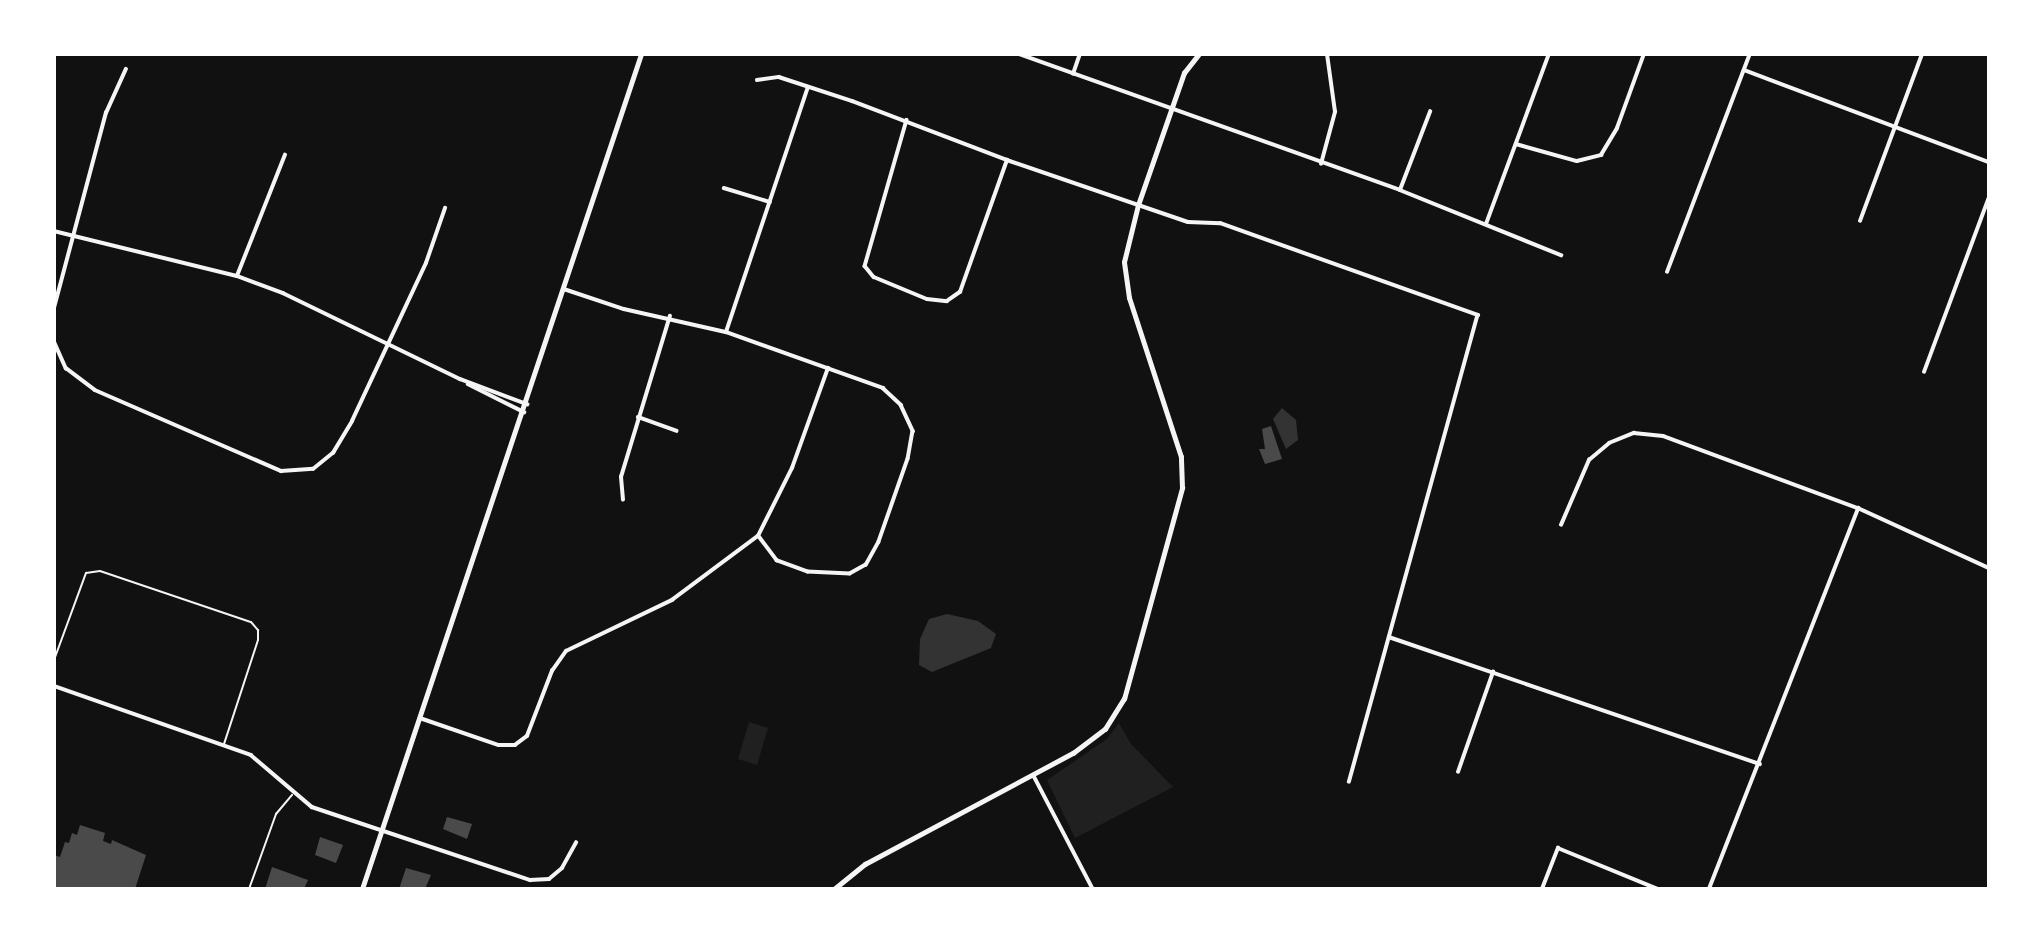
<!DOCTYPE html>
<style>
body{margin:0}
#map{position:relative;width:2043px;height:943px;overflow:hidden;background:#111;font-family:Rubik,sans-serif}
div>[style]{position:absolute}
.green>*{inset:0;background:#202020}
.water>*{inset:0;background:#333}
.building>*{inset:0;background:#4a4a4a}
.service>*{height:2px;margin:-1px;padding:0 1px;transform-origin:1px;border-radius:1px;background:#f5f5f5}
.minor>*{height:3.5px;margin:-1.75px;padding:0 1.75px;transform-origin:1.75px;border-radius:1.75px;background:#f5f5f5}
.tertiary>*{height:4.5px;margin:-2.25px;padding:0 2.25px;transform-origin:2.25px;border-radius:2.25px;background:#f5f5f5}
span{translate:-50% -50%;white-space:nowrap;text-align:center;line-height:1.15;-webkit-text-stroke:5px #fff;paint-order:stroke}
.frame{position:absolute;inset:0;border:56px solid #fff;pointer-events:none}
</style>
<div id="map">
<div class="green">
<div style="clip-path:polygon(749px 722px,768px 728px,757px 765px,738px 759px)"></div>
<div style="clip-path:polygon(1119px 723px,1131px 744px,1173px 787px,1075px 838px,1047px 780px,1107px 739px)"></div>
</div>
<div class="water">
<div style="clip-path:polygon(1282px 408px,1296px 420px,1298px 440px,1286px 449px,1273px 419px)"></div>
<div style="clip-path:polygon(947px 614px,978px 621px,996px 634px,991px 648px,932px 672px,919px 665px,920px 639px,929px 619px)"></div>
</div>
<div class="building">
<div style="clip-path:polygon(1271px 426px,1282px 459px,1265px 464px,1259px 449px,1265px 449px,1262px 429px)"></div>
<div style="clip-path:polygon(447px 817px,472px 824px,467px 839px,443px 829px)"></div>
<div style="clip-path:polygon(80px 825px,105px 833px,103px 841px,111px 844px,112px 840px,146px 855px,135px 889px,54px 889px,54px 855px,60px 857px,65px 842px,69px 843px,72px 833px,77px 835px)"></div>
<div style="clip-path:polygon(320px 837px,343px 845px,336px 863px,315px 855px)"></div>
<div style="clip-path:polygon(272px 867px,308px 880px,304px 889px,265px 889px)"></div>
<div style="clip-path:polygon(406px 868px,431px 875px,425px 889px,399px 889px)"></div>
</div>
<div class="service">
<div style="left:54px;top:660px;width:93px;rotate:-69.8deg"></div>
<div style="left:86px;top:573px;width:14px;rotate:-8deg"></div>
<div style="left:100px;top:571px;width:159px;rotate:18.7deg"></div>
<div style="left:251px;top:622px;width:11px;rotate:49deg"></div>
<div style="left:258px;top:630px;width:10px;rotate:90deg"></div>
<div style="left:258px;top:640px;width:109px;rotate:108.1deg"></div>
<div style="left:249px;top:889px;width:80px;rotate:-70.2deg"></div>
<div style="left:276px;top:814px;width:25px;rotate:-50deg"></div>
</div>
<div class="minor">
<div style="left:1019px;top:54px;width:405px;rotate:19.6deg"></div>
<div style="left:1400px;top:190px;width:174px;rotate:22deg"></div>
<div style="left:1744px;top:70px;width:262px;rotate:20.6deg"></div>
<div style="left:1073px;top:74px;width:21px;rotate:-71deg"></div>
<div style="left:757px;top:80px;width:22px;rotate:-8deg"></div>
<div style="left:779px;top:77px;width:77px;rotate:18.2deg"></div>
<div style="left:852px;top:101px;width:166px;rotate:20.8deg"></div>
<div style="left:1007px;top:160px;width:191px;rotate:18.9deg"></div>
<div style="left:1188px;top:222px;width:32px;rotate:2deg"></div>
<div style="left:1220px;top:223px;width:274px;rotate:19.6deg"></div>
<div style="left:1478px;top:315px;width:484px;rotate:105.4deg"></div>
<div style="left:907px;top:120px;width:152px;rotate:106deg"></div>
<div style="left:865px;top:266px;width:14px;rotate:51deg"></div>
<div style="left:874px;top:277px;width:57px;rotate:22.5deg"></div>
<div style="left:927px;top:299px;width:20px;rotate:6deg"></div>
<div style="left:947px;top:301px;width:16px;rotate:-35deg"></div>
<div style="left:960px;top:292px;width:140px;rotate:-70.4deg"></div>
<div style="left:1516px;top:144px;width:63px;rotate:15.6deg"></div>
<div style="left:1577px;top:161px;width:25px;rotate:-14deg"></div>
<div style="left:1601px;top:155px;width:31px;rotate:-59deg"></div>
<div style="left:1617px;top:128px;width:79px;rotate:-70deg"></div>
<div style="left:1321px;top:164px;width:54px;rotate:-74.9deg"></div>
<div style="left:1335px;top:112px;width:59px;rotate:-97.9deg"></div>
<div style="left:724px;top:188px;width:48px;rotate:16.9deg"></div>
<div style="left:1400px;top:190px;width:84px;rotate:-69deg"></div>
<div style="left:1860px;top:221px;width:178px;rotate:-69.6deg"></div>
<div style="left:1486px;top:224px;width:181px;rotate:-69.7deg"></div>
<div style="left:54px;top:231px;width:188px;rotate:13.8deg"></div>
<div style="left:237px;top:276px;width:49px;rotate:20.3deg"></div>
<div style="left:283px;top:293px;width:197px;rotate:25.9deg"></div>
<div style="left:460px;top:379px;width:72px;rotate:20.5deg"></div>
<div style="left:1667px;top:272px;width:233px;rotate:-69.2deg"></div>
<div style="left:237px;top:276px;width:130px;rotate:-68.4deg"></div>
<div style="left:564px;top:289px;width:63px;rotate:18.4deg"></div>
<div style="left:624px;top:309px;width:105px;rotate:12.7deg"></div>
<div style="left:726px;top:332px;width:167px;rotate:19.6deg"></div>
<div style="left:883px;top:388px;width:25px;rotate:43deg"></div>
<div style="left:901px;top:405px;width:29px;rotate:65deg"></div>
<div style="left:913px;top:431px;width:28px;rotate:100deg"></div>
<div style="left:908px;top:459px;width:88px;rotate:109.3deg"></div>
<div style="left:879px;top:542px;width:26px;rotate:119deg"></div>
<div style="left:866px;top:565px;width:18px;rotate:151deg"></div>
<div style="left:850px;top:574px;width:42px;rotate:-177.3deg"></div>
<div style="left:808px;top:572px;width:33px;rotate:-160deg"></div>
<div style="left:777px;top:561px;width:31px;rotate:-127deg"></div>
<div style="left:54px;top:308px;width:202px;rotate:-75.1deg"></div>
<div style="left:106px;top:113px;width:48px;rotate:-65.6deg"></div>
<div style="left:726px;top:332px;width:258px;rotate:-71.5deg"></div>
<div style="left:54px;top:341px;width:30px;rotate:66deg"></div>
<div style="left:66px;top:368px;width:36px;rotate:37deg"></div>
<div style="left:95px;top:390px;width:203px;rotate:23.5deg"></div>
<div style="left:281px;top:471px;width:32px;rotate:-4deg"></div>
<div style="left:313px;top:469px;width:26px;rotate:-39deg"></div>
<div style="left:333px;top:453px;width:37px;rotate:-59deg"></div>
<div style="left:352px;top:421px;width:174px;rotate:-64.9deg"></div>
<div style="left:426px;top:263px;width:58px;rotate:-70.9deg"></div>
<div style="left:1924px;top:372px;width:187px;rotate:-69.6deg"></div>
<div style="left:468px;top:384px;width:63px;rotate:26.6deg"></div>
<div style="left:638px;top:417px;width:41px;rotate:19.7deg"></div>
<div style="left:623px;top:500px;width:23px;rotate:-95deg"></div>
<div style="left:621px;top:477px;width:168px;rotate:-73.1deg"></div>
<div style="left:1561px;top:525px;width:71px;rotate:-66.7deg"></div>
<div style="left:1589px;top:460px;width:26px;rotate:-40deg"></div>
<div style="left:1609px;top:443px;width:27px;rotate:-22deg"></div>
<div style="left:1634px;top:433px;width:29px;rotate:6deg"></div>
<div style="left:1663px;top:436px;width:208px;rotate:20.3deg"></div>
<div style="left:1858px;top:508px;width:144px;rotate:24.6deg"></div>
<div style="left:1389px;top:637px;width:392px;rotate:18.9deg"></div>
<div style="left:54px;top:686px;width:209px;rotate:19.3deg"></div>
<div style="left:251px;top:755px;width:80px;rotate:40.4deg"></div>
<div style="left:312px;top:807px;width:230px;rotate:18.5deg"></div>
<div style="left:530px;top:880px;width:19px;rotate:-3deg"></div>
<div style="left:549px;top:879px;width:17px;rotate:-40deg"></div>
<div style="left:562px;top:868px;width:29px;rotate:-61deg"></div>
<div style="left:420px;top:718px;width:83px;rotate:18.9deg"></div>
<div style="left:499px;top:745px;width:16px"></div>
<div style="left:515px;top:745px;width:15px;rotate:-37deg"></div>
<div style="left:527px;top:736px;width:70px;rotate:-69deg"></div>
<div style="left:552px;top:671px;width:24px;rotate:-55deg"></div>
<div style="left:566px;top:651px;width:118px;rotate:-25.7deg"></div>
<div style="left:672px;top:600px;width:107px;rotate:-36.7deg"></div>
<div style="left:758px;top:536px;width:76px;rotate:-63.4deg"></div>
<div style="left:792px;top:468px;width:106px;rotate:-70.2deg"></div>
<div style="left:1458px;top:772px;width:106px;rotate:-70.7deg"></div>
<div style="left:1034px;top:776px;width:127px;rotate:62.4deg"></div>
<div style="left:1542px;top:889px;width:44px;rotate:-68.7deg"></div>
<div style="left:1558px;top:848px;width:108px;rotate:22.3deg"></div>
<div style="left:1709px;top:889px;width:409px;rotate:-68.6deg"></div>
</div>
<div class="tertiary">
<div style="left:362px;top:889px;width:880px;rotate:-71.52deg"></div>
<div style="left:834px;top:889px;width:40px;rotate:-39deg"></div>
<div style="left:865px;top:864px;width:236px;rotate:-28.1deg"></div>
<div style="left:1073px;top:753px;width:40px;rotate:-37deg"></div>
<div style="left:1105px;top:729px;width:36px;rotate:-58deg"></div>
<div style="left:1124px;top:699px;width:219px;rotate:-74.6deg"></div>
<div style="left:1182px;top:488px;width:31px;rotate:-92deg"></div>
<div style="left:1181px;top:457px;width:167px;rotate:-108.1deg"></div>
<div style="left:1129px;top:298px;width:36px;rotate:-98deg"></div>
<div style="left:1124px;top:262px;width:59px;rotate:-76.2deg"></div>
<div style="left:1138px;top:205px;width:140px;rotate:-70.8deg"></div>
<div style="left:1184px;top:73px;width:24px;rotate:-52deg"></div>
</div>
<div class="frame"></div>
</div>
